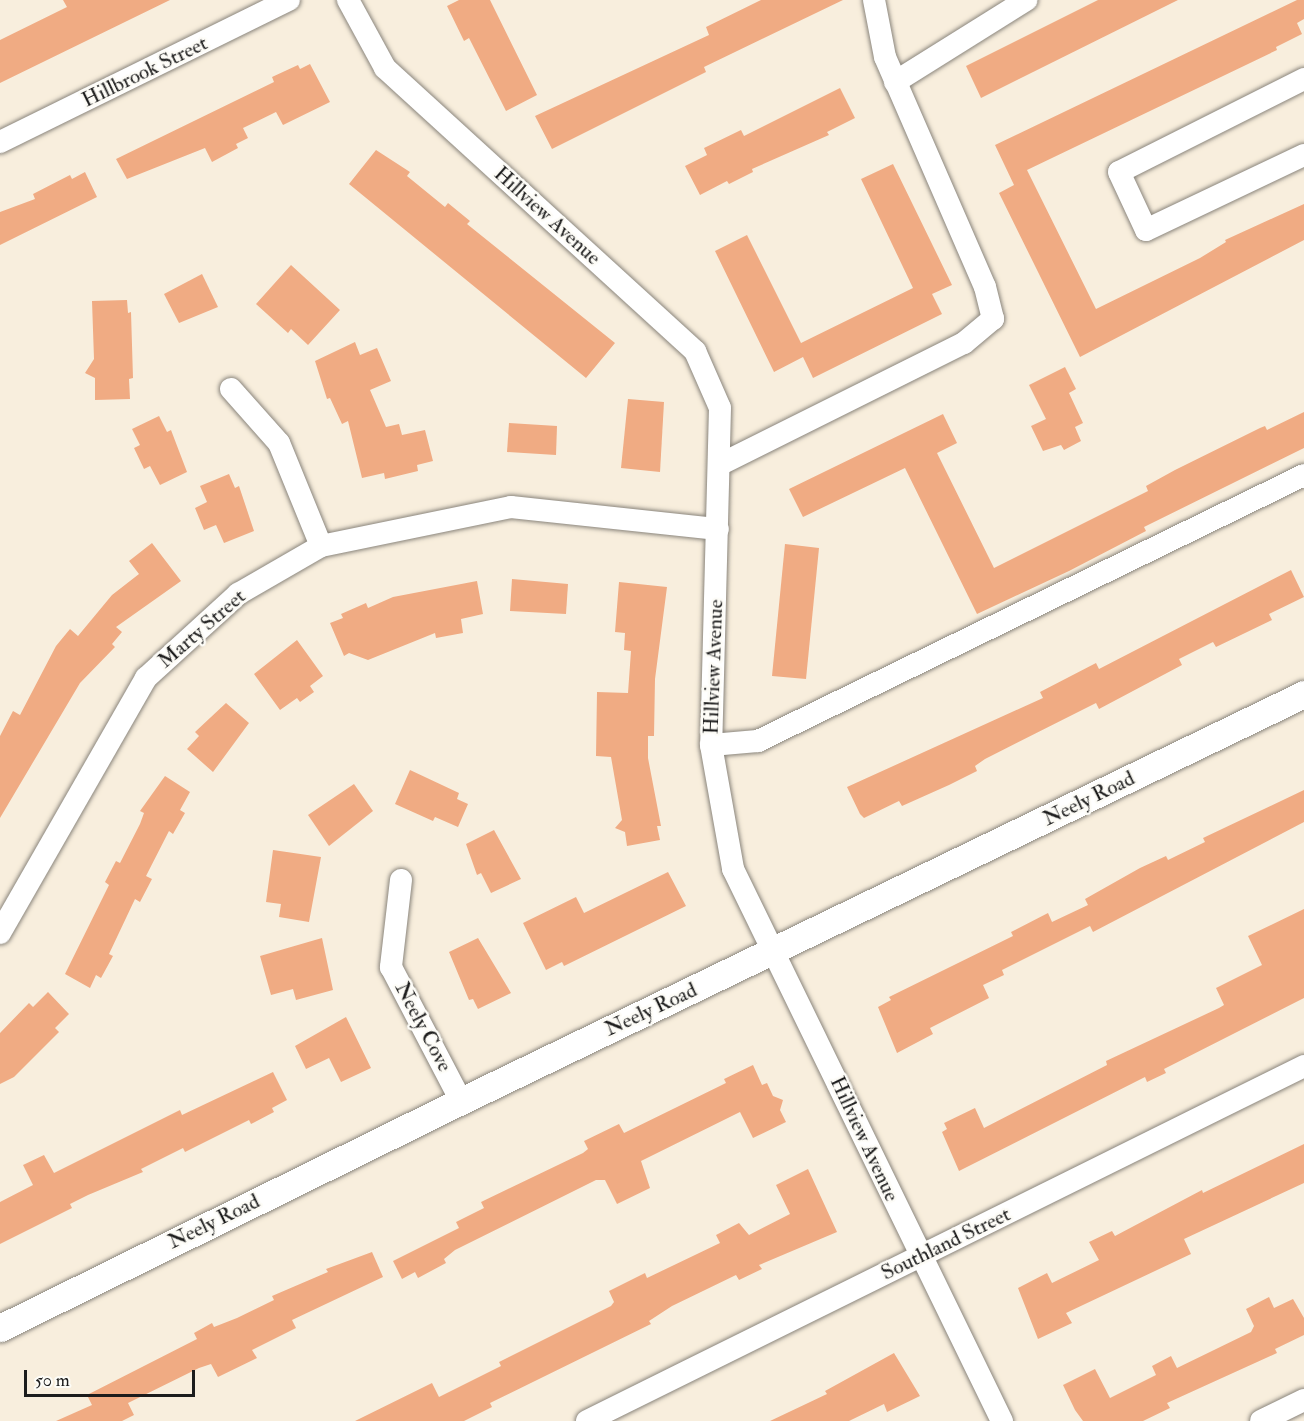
<!DOCTYPE html>
<style>
body{margin:0}
#map{position:relative;width:1304px;height:1421px;overflow:hidden;background:#f8eedd;font-family:"IM FELL Double Pica",serif}
div>[style]{position:absolute}
.building>*{inset:0;background:#f0ab83}
.roads{filter:drop-shadow(0 0 2px #8a857c) drop-shadow(0 0 2px #8a857c)}
.minor>*{height:22px;margin:-11px;padding:0 11px;transform-origin:11px;border-radius:11px;background:#fff}
.tertiary>*{height:27px;margin:-13.5px;padding:0 13.5px;transform-origin:13.5px;border-radius:13.5px;background:#fff}
span{translate:-50% -50%;white-space:nowrap;text-align:center;line-height:1.15;-webkit-text-stroke:5px #fdfcf7;paint-order:stroke}
.street-label{font-size:21px;color:#1c1c1c}
.scale{position:absolute;left:24px;top:1370px;width:171px;height:27px;box-sizing:border-box;border:3px solid #1c1c1c;border-top:0;padding-left:8px;font-size:18px;line-height:21px;white-space:nowrap;color:#1c1c1c;-webkit-text-stroke:4px #fdfcf7;paint-order:stroke}
</style>
<div id="map">
<div class="building">
<div style="clip-path:polygon(63px 0,170px 0,0 83px,0 40px,67px 7px)"></div>
<div style="clip-path:polygon(459px 0,490px 0,537px 95px,506px 111px,469px 38px,464px 41px,447px 6px)"></div>
<div style="clip-path:polygon(761px 0,843px 0,704px 67px,706px 72px,552px 149px,535px 116px,709px 35px,706px 27px)"></div>
<div style="clip-path:polygon(1098px 0,1178px 0,981px 98px,966px 66px)"></div>
<div style="clip-path:polygon(1297px 0,1304px 0,1304px 19px,1297px 23px,1302px 34px,1276px 47px,1277px 50px,1027px 170px,1096px 309px,1200px 258px,1226px 242px,1225px 240px,1304px 204px,1304px 240px,1080px 357px,999px 193px,1014px 185px,995px 145px)"></div>
<div style="clip-path:polygon(310px 64px,330px 102px,283px 125px,276px 112px,243px 128px,248px 138px,236px 144px,238px 148px,212px 162px,205px 148px,127px 179px,116px 159px,274px 82px,272px 77px,298px 65px,300px 69px)"></div>
<div style="clip-path:polygon(840px 88px,855px 118px,827px 132px,829px 135px,752px 169px,753px 172px,729px 184px,727px 181px,700px 195px,685px 166px,707px 155px,704px 148px,741px 130px,744px 136px)"></div>
<div style="clip-path:polygon(376px 150px,410px 172px,407px 176px,445px 207px,448px 203px,470px 221px,467px 224px,615px 343px,586px 378px,349px 184px)"></div>
<div style="clip-path:polygon(893px 164px,952px 285px,932px 294px,942px 314px,813px 378px,803px 357px,774px 372px,715px 251px,747px 235px,801px 343px,913px 288px,861px 179px)"></div>
<div style="clip-path:polygon(85px 172px,97px 197px,0 245px,0 212px,35px 199px,33px 194px,70px 175px,72px 179px)"></div>
<div style="clip-path:polygon(291px 265px,340px 310px,308px 345px,291px 329px,288px 333px,256px 304px)"></div>
<div style="clip-path:polygon(202px 274px,218px 307px,179px 323px,164px 294px)"></div>
<div style="clip-path:polygon(127px 300px,128px 313px,131px 312px,133px 378px,129px 379px,130px 399px,95px 400px,95px 378px,85px 373px,94px 359px,92px 301px)"></div>
<div style="clip-path:polygon(355px 342px,360px 355px,377px 348px,391px 381px,370px 390px,386px 427px,399px 424px,402px 435px,425px 430px,433px 461px,417px 465px,418px 471px,385px 479px,384px 473px,362px 478px,348px 421px,342px 424px,330px 398px,327px 399px,315px 361px)"></div>
<div style="clip-path:polygon(1065px 367px,1076px 389px,1069px 393px,1083px 423px,1075px 427px,1081px 441px,1064px 450px,1061px 445px,1043px 451px,1031px 426px,1046px 419px,1029px 385px)"></div>
<div style="clip-path:polygon(628px 399px,664px 402px,660px 472px,621px 468px)"></div>
<div style="clip-path:polygon(1304px 412px,1304px 448px,1144px 527px,1146px 531px,1069px 571px,977px 614px,905px 468px,803px 517px,789px 489px,943px 414px,957px 443px,937px 453px,994px 568px,1148px 491px,1146px 486px,1175px 470px,1260px 428px,1265px 426px,1267px 430px)"></div>
<div style="clip-path:polygon(159px 416px,167px 432px,171px 430px,187px 472px,160px 485px,150px 466px,144px 469px,134px 448px,140px 445px,132px 429px)"></div>
<div style="clip-path:polygon(509px 423px,557px 426px,556px 455px,507px 452px)"></div>
<div style="clip-path:polygon(229px 474px,235px 488px,239px 486px,254px 531px,224px 543px,216px 525px,204px 530px,195px 508px,207px 502px,200px 486px)"></div>
<div style="clip-path:polygon(152px 543px,181px 581px,116px 627px,122px 632px,112px 644px,115px 647px,80px 683px,0 818px,0 736px,13px 711px,20px 715px,56px 646px,70px 629px,78px 636px,112px 595px,139px 574px,129px 561px)"></div>
<div style="clip-path:polygon(785px 544px,819px 548px,806px 679px,772px 676px)"></div>
<div style="clip-path:polygon(1291px 570px,1304px 597px,1269px 614px,1272px 620px,1216px 647px,1213px 642px,1179px 659px,1182px 665px,1099px 709px,1096px 703px,985px 759px,975px 766px,977px 771px,949px 785px,902px 806px,899px 801px,864px 818px,860px 814px,847px 787px,1043px 698px,1040px 692px,1096px 663px,1099px 669px)"></div>
<div style="clip-path:polygon(512px 579px,568px 584px,566px 614px,510px 611px)"></div>
<div style="clip-path:polygon(477px 581px,483px 614px,461px 619px,463px 633px,436px 638px,435px 633px,368px 660px,349px 653px,344px 656px,330px 623px,343px 618px,341px 614px,366px 603px,368px 608px,393px 597px)"></div>
<div style="clip-path:polygon(619px 582px,667px 587px,655px 679px,654px 736px,648px 736px,648px 758px,661px 826px,657px 826px,660px 840px,627px 846px,625px 832px,615px 828px,622px 820px,611px 757px,596px 756px,597px 692px,628px 693px,631px 651px,624px 650px,625px 633px,615px 632px)"></div>
<div style="clip-path:polygon(297px 640px,323px 676px,310px 686px,314px 692px,300px 702px,297px 698px,280px 710px,254px 674px)"></div>
<div style="clip-path:polygon(226px 703px,249px 723px,213px 772px,187px 749px,199px 736px,195px 732px)"></div>
<div style="clip-path:polygon(410px 770px,459px 793px,457px 799px,468px 804px,458px 827px,435px 817px,433px 821px,395px 804px)"></div>
<div style="clip-path:polygon(165px 776px,190px 792px,180px 810px,185px 813px,173px 834px,169px 831px,146px 876px,152px 879px,140px 902px,135px 899px,109px 954px,113px 956px,101px 978px,96px 975px,90px 988px,65px 974px,109px 885px,105px 882px,116px 861px,120px 863px,140px 824px,144px 813px,140px 811px)"></div>
<div style="clip-path:polygon(354px 784px,373px 811px,329px 846px,308px 815px)"></div>
<div style="clip-path:polygon(1304px 790px,1304px 822px,1093px 932px,1090px 926px,1002px 970px,1004px 975px,983px 985px,989px 998px,930px 1028px,933px 1034px,897px 1053px,878px 1007px,891px 1000px,889px 997px,1013px 936px,1011px 932px,1048px 913px,1052px 922px,1088px 905px,1085px 899px,1140px 868px,1166px 856px,1168px 860px,1205px 842px,1203px 838px)"></div>
<div style="clip-path:polygon(494px 830px,521px 879px,491px 893px,481px 873px,477px 875px,466px 844px)"></div>
<div style="clip-path:polygon(273px 850px,321px 857px,309px 922px,279px 917px,281px 904px,266px 902px)"></div>
<div style="clip-path:polygon(668px 872px,686px 906px,564px 966px,562px 962px,546px 970px,523px 923px,576px 897px,584px 913px)"></div>
<div style="clip-path:polygon(1304px 909px,1304px 998px,1164px 1069px,1166px 1073px,1147px 1082px,1145px 1077px,959px 1171px,942px 1132px,947px 1129px,944px 1123px,975px 1108px,984px 1128px,1107px 1065px,1106px 1061px,1219px 1008px,1224px 1005px,1216px 988px,1262px 965px,1248px 936px)"></div>
<div style="clip-path:polygon(322px 938px,333px 990px,296px 1000px,293px 989px,271px 995px,260px 956px)"></div>
<div style="clip-path:polygon(478px 938px,511px 993px,478px 1009px,473px 999px,469px 1000px,449px 952px)"></div>
<div style="clip-path:polygon(48px 992px,69px 1014px,55px 1028px,59px 1032px,14px 1077px,0 1084px,0 1033px,29px 1003px,33px 1007px)"></div>
<div style="clip-path:polygon(346px 1017px,371px 1068px,341px 1082px,329px 1058px,306px 1069px,295px 1046px)"></div>
<div style="clip-path:polygon(753px 1065px,762px 1085px,767px 1083px,773px 1096px,783px 1100px,780px 1110px,786px 1122px,753px 1138px,740px 1112px,641px 1161px,650px 1188px,617px 1204px,605px 1180px,596px 1180px,455px 1250px,444px 1259px,446px 1263px,418px 1278px,415px 1272px,402px 1279px,393px 1261px,459px 1228px,456px 1222px,484px 1208px,481px 1202px,583px 1153px,588px 1149px,584px 1141px,619px 1124px,624px 1133px,726px 1083px,724px 1079px)"></div>
<div style="clip-path:polygon(273px 1072px,287px 1100px,272px 1108px,274px 1112px,251px 1124px,249px 1120px,185px 1152px,183px 1148px,141px 1169px,143px 1172px,88px 1195px,70px 1204px,72px 1208px,0 1244px,0 1202px,33px 1185px,23px 1165px,44px 1155px,54px 1173px,180px 1110px,182px 1115px)"></div>
<div style="clip-path:polygon(1304px 1144px,1304px 1183px,1184px 1239px,1191px 1254px,1066px 1313px,1072px 1323px,1038px 1339px,1018px 1288px,1047px 1273px,1052px 1283px,1099px 1260px,1089px 1242px,1112px 1231px,1115px 1236px,1202px 1190px,1203px 1193px)"></div>
<div style="clip-path:polygon(808px 1169px,837px 1232px,759px 1265px,762px 1269px,739px 1280px,736px 1275px,672px 1306px,649px 1321px,651px 1324px,490px 1403px,492px 1407px,464px 1421px,355px 1421px,432px 1383px,439px 1397px,501px 1366px,499px 1362px,611px 1306px,614px 1302px,609px 1291px,645px 1273px,647px 1278px,720px 1243px,716px 1235px,739px 1223px,749px 1235px,790px 1214px,776px 1185px)"></div>
<div style="clip-path:polygon(372px 1252px,383px 1277px,292px 1320px,296px 1328px,252px 1350px,257px 1358px,218px 1377px,211px 1364px,199px 1368px,128px 1403px,134px 1415px,122px 1421px,56px 1421px,92px 1405px,87px 1395px,197px 1339px,194px 1333px,212px 1323px,214px 1327px,237px 1318px,274px 1300px,272px 1296px,328px 1272px,326px 1269px)"></div>
<div style="clip-path:polygon(1269px 1297px,1274px 1308px,1293px 1299px,1304px 1318px,1304px 1335px,1275px 1349px,1277px 1353px,1167px 1403px,1170px 1408px,1143px 1421px,1083px 1421px,1075px 1410px,1063px 1385px,1095px 1369px,1110px 1398px,1156px 1375px,1152px 1366px,1171px 1356px,1177px 1368px,1251px 1332px,1254px 1326px,1246px 1309px)"></div>
<div style="clip-path:polygon(894px 1353px,920px 1396px,887px 1412px,884px 1404px,849px 1421px,770px 1421px,827px 1394px,825px 1391px)"></div>
</div>
<div class="roads">
<div class="minor">
<div style="left:348px;top:0;width:77px;rotate:61.4deg"></div>
<div style="left:385px;top:68px;width:420px;rotate:42.4deg"></div>
<div style="left:695px;top:351px;width:62px;rotate:66.3deg"></div>
<div style="left:720px;top:408px;width:337px;rotate:91.5deg"></div>
<div style="left:711px;top:745px;width:126px;rotate:79.9deg"></div>
<div style="left:733px;top:869px;width:614px;rotate:64.02deg"></div>
<div style="left:1304px;top:79px;width:207px;rotate:153.3deg"></div>
<div style="left:1119px;top:172px;width:64px;rotate:65deg"></div>
<div style="left:1146px;top:230px;width:175px;rotate:-25.4deg"></div>
<div style="left:895px;top:82px;width:155px;rotate:-32deg"></div>
<div style="left:0;top:142px;width:322px;rotate:-26.2deg"></div>
<div style="left:231px;top:389px;width:72px;rotate:48.4deg"></div>
<div style="left:279px;top:443px;width:111px;rotate:67.8deg"></div>
<div style="left:719px;top:465px;width:274px;rotate:-26.5deg"></div>
<div style="left:964px;top:343px;width:38px;rotate:-40deg"></div>
<div style="left:993px;top:319px;width:33px;rotate:-104deg"></div>
<div style="left:985px;top:287px;width:251px;rotate:-113.5deg"></div>
<div style="left:885px;top:57px;width:58px;rotate:-100.9deg"></div>
<div style="left:711px;top:745px;width:47px;rotate:-4.9deg"></div>
<div style="left:758px;top:741px;width:607px;rotate:-25.97deg"></div>
<div style="left:401px;top:880px;width:88px;rotate:96.6deg"></div>
<div style="left:391px;top:967px;width:151px;rotate:62.4deg"></div>
<div style="left:0;top:933px;width:294px;rotate:-60.2deg"></div>
<div style="left:146px;top:678px;width:125px;rotate:-42.4deg"></div>
<div style="left:238px;top:594px;width:96px;rotate:-30deg"></div>
<div style="left:321px;top:546px;width:194px;rotate:-11.6deg"></div>
<div style="left:511px;top:507px;width:208px;rotate:6.1deg"></div>
<div style="left:587px;top:1421px;width:800px;rotate:-26.34deg"></div>
<div style="left:1261px;top:1421px;width:48px;rotate:-26deg"></div>
</div>
<div class="tertiary">
<div style="left:0;top:1328px;width:514px;rotate:-26.22deg"></div>
<div style="left:461px;top:1101px;width:936px;rotate:-25.77deg"></div>
</div>
</div>
<div class="street-label">
<span style="left:145px;top:72px;rotate:-26deg">Hillbrook Street</span>
<span style="left:547px;top:216px;rotate:42deg">Hillview Avenue</span>
<span style="left:202px;top:629px;rotate:-41deg">Marty Street</span>
<span style="left:714px;top:667px;rotate:-88deg">Hillview Avenue</span>
<span style="left:1089px;top:799px;rotate:-26deg">Neely Road</span>
<span style="left:651px;top:1010px;rotate:-25deg">Neely Road</span>
<span style="left:423px;top:1027px;rotate:62deg">Neely Cove</span>
<span style="left:864px;top:1139px;rotate:65deg">Hillview Avenue</span>
<span style="left:214px;top:1222px;rotate:-26deg">Neely Road</span>
<span style="left:946px;top:1244px;rotate:-26deg">Southland Street</span>
</div>
<div class="scale">50 m</div>
</div>
